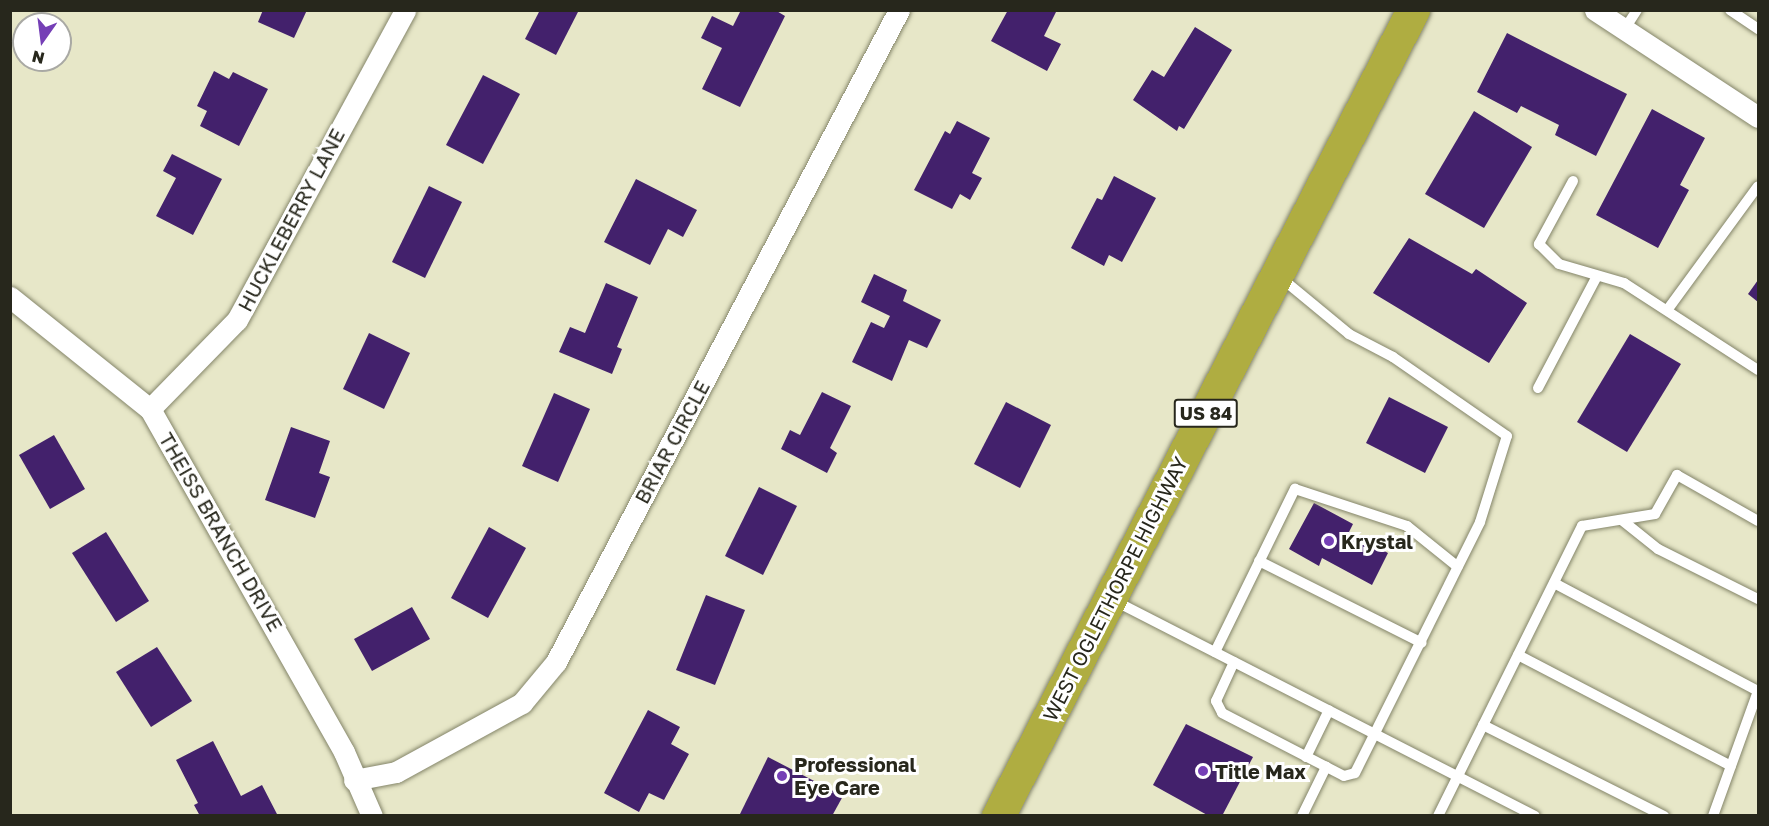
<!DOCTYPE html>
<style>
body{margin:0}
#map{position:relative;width:1769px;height:826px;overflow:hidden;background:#e7e7c8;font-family:"Golos Text",sans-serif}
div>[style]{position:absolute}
.building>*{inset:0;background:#43216c}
.roads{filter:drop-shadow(0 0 2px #848569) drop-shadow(0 0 2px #848569)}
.lane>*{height:10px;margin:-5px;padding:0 5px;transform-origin:5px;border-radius:5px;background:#fff}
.street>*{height:21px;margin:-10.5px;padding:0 10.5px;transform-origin:10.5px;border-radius:10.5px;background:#fff}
.highway>*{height:33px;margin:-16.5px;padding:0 16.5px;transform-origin:16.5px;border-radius:16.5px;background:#afad41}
.dots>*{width:16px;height:16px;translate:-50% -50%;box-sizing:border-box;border:3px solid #fff;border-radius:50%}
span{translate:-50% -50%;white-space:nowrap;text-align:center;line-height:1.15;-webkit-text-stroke:6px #fff;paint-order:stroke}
.shield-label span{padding:2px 4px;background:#fff;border:2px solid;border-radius:4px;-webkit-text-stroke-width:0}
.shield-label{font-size:18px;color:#27271c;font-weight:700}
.street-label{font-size:20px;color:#27271c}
.poi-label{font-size:20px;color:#27271c;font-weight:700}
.left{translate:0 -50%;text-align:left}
.frame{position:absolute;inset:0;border:12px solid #27271c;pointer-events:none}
.north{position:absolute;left:12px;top:12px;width:60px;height:60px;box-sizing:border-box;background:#fff;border:2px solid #a9a9a4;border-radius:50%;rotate:194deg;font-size:16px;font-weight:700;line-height:24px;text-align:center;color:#27271c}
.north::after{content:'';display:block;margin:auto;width:21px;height:27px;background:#753fb6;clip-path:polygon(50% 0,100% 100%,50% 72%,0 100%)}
</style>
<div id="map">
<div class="building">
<div style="clip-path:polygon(263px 10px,307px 10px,294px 38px,258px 22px)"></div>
<div style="clip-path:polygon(540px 10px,579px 10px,556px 55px,525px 39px)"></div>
<div style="clip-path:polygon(741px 10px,775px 10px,785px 16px,740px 107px,702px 89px,722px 48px,701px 38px,712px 16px,733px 26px)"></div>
<div style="clip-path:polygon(1008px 10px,1057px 10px,1044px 36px,1061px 44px,1047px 71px,991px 41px)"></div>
<div style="clip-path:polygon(1195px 27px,1232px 50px,1184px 129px,1179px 126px,1177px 131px,1133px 100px,1152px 70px,1164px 77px)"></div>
<div style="clip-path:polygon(1507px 33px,1627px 94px,1596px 156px,1555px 135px,1559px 125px,1521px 106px,1517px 113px,1477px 92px)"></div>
<div style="clip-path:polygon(214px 71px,229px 79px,233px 72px,268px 89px,239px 146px,200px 126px,207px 111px,197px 106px)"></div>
<div style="clip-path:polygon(483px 75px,520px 94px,483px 164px,446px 145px)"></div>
<div style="clip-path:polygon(1652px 109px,1705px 138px,1680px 185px,1689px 190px,1658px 248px,1596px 215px)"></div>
<div style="clip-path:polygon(1474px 111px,1532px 147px,1484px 228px,1425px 194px)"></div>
<div style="clip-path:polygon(957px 121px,990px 138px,972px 173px,982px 178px,970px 200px,960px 194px,952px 209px,914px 190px,945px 131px,950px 134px)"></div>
<div style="clip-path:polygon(172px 154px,222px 179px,193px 235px,156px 216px,176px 178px,163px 171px)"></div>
<div style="clip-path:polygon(1114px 176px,1156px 198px,1122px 262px,1109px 255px,1104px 266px,1071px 248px,1097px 198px,1102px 200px)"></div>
<div style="clip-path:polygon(636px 179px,697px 210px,683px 237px,668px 229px,650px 265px,604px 242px)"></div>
<div style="clip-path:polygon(429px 186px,462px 202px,425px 278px,392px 262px)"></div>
<div style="clip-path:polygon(1409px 238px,1472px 274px,1476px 269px,1527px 303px,1489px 363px,1373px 293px)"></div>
<div style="clip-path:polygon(874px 274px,907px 290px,903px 301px,941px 320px,927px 348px,909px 340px,892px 381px,852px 362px,871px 322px,884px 328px,890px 316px,861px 302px)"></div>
<div style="clip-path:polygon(1758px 280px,1758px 302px,1748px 294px)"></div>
<div style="clip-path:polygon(606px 283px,638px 297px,617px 347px,622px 349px,612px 374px,559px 352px,570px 327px,585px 333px)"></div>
<div style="clip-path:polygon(369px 333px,410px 353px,384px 409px,343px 389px)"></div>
<div style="clip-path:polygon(1630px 334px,1681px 364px,1627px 452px,1577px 422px)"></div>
<div style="clip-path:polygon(822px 392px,851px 406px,830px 448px,837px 453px,827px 473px,781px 449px,790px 430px,800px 435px)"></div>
<div style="clip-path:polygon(554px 393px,590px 409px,558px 482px,522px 466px)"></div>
<div style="clip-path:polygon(1389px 397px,1448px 427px,1425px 473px,1366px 443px)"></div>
<div style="clip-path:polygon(1006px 402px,1051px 425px,1020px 488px,974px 464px)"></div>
<div style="clip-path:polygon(291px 427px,330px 441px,319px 473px,330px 477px,315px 518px,265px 500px)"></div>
<div style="clip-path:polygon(54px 435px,85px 489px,50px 509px,19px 455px)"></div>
<div style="clip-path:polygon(759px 487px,797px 506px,763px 575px,725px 556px)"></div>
<div style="clip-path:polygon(1314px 503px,1353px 524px,1349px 532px,1388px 553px,1372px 585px,1322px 558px,1319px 566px,1289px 549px)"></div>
<div style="clip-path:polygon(489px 527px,526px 548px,488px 618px,451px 598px)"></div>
<div style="clip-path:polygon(106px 532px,149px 601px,116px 622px,72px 553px)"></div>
<div style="clip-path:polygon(706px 595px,745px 610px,715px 685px,676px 670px)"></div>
<div style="clip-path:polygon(412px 607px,430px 639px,372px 671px,354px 639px)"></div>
<div style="clip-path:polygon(157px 647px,192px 701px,151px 727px,116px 672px)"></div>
<div style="clip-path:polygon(648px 710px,680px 727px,671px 744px,689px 754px,664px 800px,649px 793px,639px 812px,604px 793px)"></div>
<div style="clip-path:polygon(1186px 724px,1253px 757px,1222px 816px,1209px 816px,1153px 785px)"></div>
<div style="clip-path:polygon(213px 741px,241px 796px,262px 785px,278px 816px,200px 816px,194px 805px,198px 803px,176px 760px)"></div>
<div style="clip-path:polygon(768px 757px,843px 796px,832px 816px,739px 816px)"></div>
</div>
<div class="roads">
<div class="lane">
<div style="left:1730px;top:10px;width:34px;rotate:34deg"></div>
<div style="left:1624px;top:30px;width:24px;rotate:-57deg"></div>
<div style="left:1573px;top:181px;width:72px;rotate:118.4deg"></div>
<div style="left:1539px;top:244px;width:28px;rotate:45deg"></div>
<div style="left:1559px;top:264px;width:68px;rotate:16.3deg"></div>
<div style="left:1624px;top:283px;width:160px;rotate:33deg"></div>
<div style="left:1668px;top:309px;width:152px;rotate:-53.8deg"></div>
<div style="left:1538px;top:388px;width:127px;rotate:-62.2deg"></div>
<div style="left:1623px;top:521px;width:45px;rotate:38.7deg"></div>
<div style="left:1658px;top:549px;width:112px;rotate:26.6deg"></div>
<div style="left:1259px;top:561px;width:182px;rotate:26.7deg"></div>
<div style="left:1554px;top:583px;width:231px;rotate:27.9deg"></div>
<div style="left:1113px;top:600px;width:474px;rotate:27.1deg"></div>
<div style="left:1215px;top:652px;width:182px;rotate:-63.9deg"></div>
<div style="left:1295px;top:489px;width:118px;rotate:18.3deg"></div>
<div style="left:1407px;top:526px;width:65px;rotate:38.8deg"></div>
<div style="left:1518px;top:655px;width:240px;rotate:27.5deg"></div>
<div style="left:1234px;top:662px;width:43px;rotate:114.8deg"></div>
<div style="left:1216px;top:701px;width:13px;rotate:63deg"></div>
<div style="left:1222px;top:713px;width:137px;rotate:27.3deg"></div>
<div style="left:1344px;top:776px;width:11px;rotate:-15deg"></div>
<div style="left:1355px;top:773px;width:280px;rotate:-63.5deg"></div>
<div style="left:1480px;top:522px;width:90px;rotate:-72.6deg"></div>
<div style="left:1507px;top:436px;width:139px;rotate:-145.3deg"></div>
<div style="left:1393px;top:357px;width:50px;rotate:-152.4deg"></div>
<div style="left:1349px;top:334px;width:91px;rotate:-140.4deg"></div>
<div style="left:1483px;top:725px;width:203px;rotate:26.7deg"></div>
<div style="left:1306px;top:757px;width:52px;rotate:-63.9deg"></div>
<div style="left:1302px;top:816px;width:55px;rotate:-63.9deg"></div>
<div style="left:1438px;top:816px;width:324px;rotate:-63.6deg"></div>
<div style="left:1582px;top:526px;width:74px;rotate:-9.3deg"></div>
<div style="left:1655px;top:514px;width:45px;rotate:-60.6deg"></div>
<div style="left:1677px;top:475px;width:93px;rotate:29.6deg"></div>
<div style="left:1713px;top:816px;width:133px;rotate:-70.2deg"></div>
</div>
<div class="street">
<div style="left:1595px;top:10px;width:195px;rotate:33.3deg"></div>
<div style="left:10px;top:297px;width:179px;rotate:38.7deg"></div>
<div style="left:150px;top:409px;width:394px;rotate:60.5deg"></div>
<div style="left:344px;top:752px;width:70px;rotate:66.4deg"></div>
<div style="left:150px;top:409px;width:124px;rotate:-45.7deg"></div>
<div style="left:237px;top:320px;width:353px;rotate:-61.5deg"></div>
<div style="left:354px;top:780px;width:43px;rotate:-10.8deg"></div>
<div style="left:396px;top:772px;width:144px;rotate:-28.7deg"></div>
<div style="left:522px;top:703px;width:53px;rotate:-50.3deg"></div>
<div style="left:556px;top:662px;width:737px;rotate:-62.25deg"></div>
</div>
<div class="highway">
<div style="left:998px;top:816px;width:907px;rotate:-62.76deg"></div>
</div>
</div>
<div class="dots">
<div style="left:1329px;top:541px;background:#753fb6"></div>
<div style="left:1203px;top:771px;background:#753fb6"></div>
<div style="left:782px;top:776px;background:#753fb6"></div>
</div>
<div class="shield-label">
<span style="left:1206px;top:413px">US 84</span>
</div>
<div class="street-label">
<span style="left:291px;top:220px;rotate:-62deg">HUCKLEBERRY LANE</span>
<span style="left:672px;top:442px;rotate:-62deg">BRIAR CIRCLE</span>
<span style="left:221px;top:532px;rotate:60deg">THEISS BRANCH DRIVE</span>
<span style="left:1115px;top:589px;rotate:-63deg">WEST OGLETHORPE HIGHWAY</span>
</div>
<div class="poi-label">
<span class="left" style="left:1341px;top:541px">Krystal</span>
<span class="left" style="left:794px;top:776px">Professional<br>Eye Care</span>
<span class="left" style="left:1215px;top:771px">Title Max</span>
</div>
<div class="frame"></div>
<div class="north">N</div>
</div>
